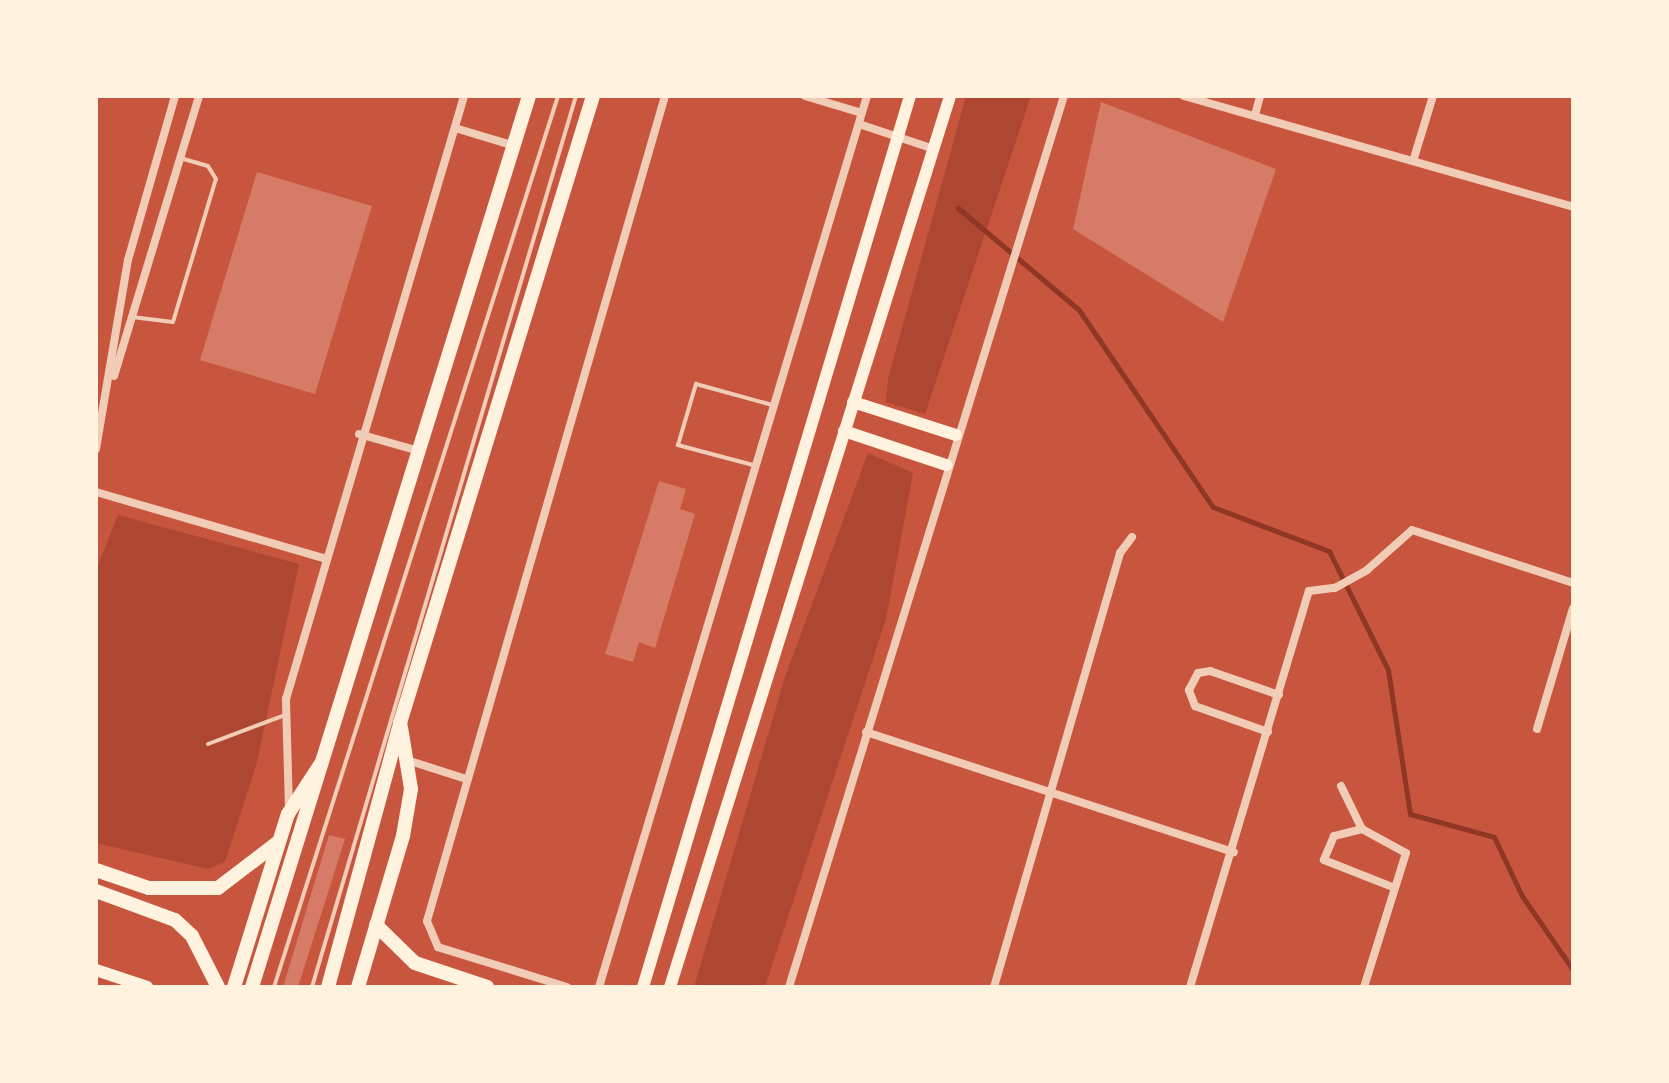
<!DOCTYPE html>
<style>
body{margin:0}
#map{position:relative;width:1669px;height:1083px;overflow:hidden;background:#c8553d;font-family:"Archivo Narrow",sans-serif}
div>[style]{position:absolute}
.green>*{inset:0;background:#ae4732}
.stream>*{height:5px;margin:-2.5px;padding:0 2.5px;transform-origin:2.5px;border-radius:2.5px;background:#8f3625}
.building>*{inset:0;background:#d67c66}
.service>*{height:4px;margin:-2px;padding:0 2px;transform-origin:2px;border-radius:2px;background:#f1ccb7}
.minor>*{height:8px;margin:-4px;padding:0 4px;transform-origin:4px;border-radius:4px;background:#f1ccb7}
.secondary>*{height:12px;margin:-6px;padding:0 6px;transform-origin:6px;border-radius:6px;background:#fff3e0}
.primary>*{height:14px;margin:-7px;padding:0 7px;transform-origin:7px;border-radius:7px;background:#fff3e0}
span{translate:-50% -50%;white-space:nowrap;text-align:center;line-height:1.15;-webkit-text-stroke:6px #fff3e0;paint-order:stroke}
.frame{position:absolute;inset:0;border:98px solid #fff3e0;pointer-events:none}
</style>
<div id="map">
<div class="green">
<div style="clip-path:polygon(966px 96px,1031px 96px,925px 414px,886px 402px,888px 379px)"></div>
<div style="clip-path:polygon(868px 453px,913px 473px,886px 619px,765px 987px,694px 987px,785px 677px)"></div>
<div style="clip-path:polygon(118px 515px,299px 564px,257px 762px,225px 862px,208px 869px,96px 843px,96px 570px)"></div>
</div>
<div class="stream">
<div style="left:958px;top:208px;width:158px;rotate:40.1deg"></div>
<div style="left:1079px;top:310px;width:238px;rotate:55.8deg"></div>
<div style="left:1213px;top:507px;width:124px;rotate:20.8deg"></div>
<div style="left:1329px;top:551px;width:133px;rotate:63.6deg"></div>
<div style="left:1388px;top:670px;width:146px;rotate:81.3deg"></div>
<div style="left:1410px;top:814px;width:87px;rotate:15.3deg"></div>
<div style="left:1494px;top:837px;width:65px;rotate:64.6deg"></div>
<div style="left:1522px;top:896px;width:90px;rotate:55.4deg"></div>
</div>
<div class="building">
<div style="clip-path:polygon(1101px 102px,1276px 169px,1223px 322px,1073px 229px)"></div>
<div style="clip-path:polygon(257px 172px,372px 206px,315px 394px,200px 360px)"></div>
<div style="clip-path:polygon(659px 481px,686px 489px,680px 509px,695px 514px,655px 648px,639px 642px,633px 662px,605px 654px)"></div>
<div style="clip-path:polygon(329px 835px,345px 839px,298px 987px,283px 987px)"></div>
</div>
<div class="service">
<div style="left:132px;top:317px;width:41px;rotate:7deg"></div>
<div style="left:173px;top:322px;width:149px;rotate:-73.3deg"></div>
<div style="left:216px;top:179px;width:15px;rotate:-122deg"></div>
<div style="left:208px;top:166px;width:29px;rotate:-164deg"></div>
<div style="left:753px;top:465px;width:78px;rotate:-165.1deg"></div>
<div style="left:678px;top:445px;width:64px;rotate:-73.6deg"></div>
<div style="left:696px;top:384px;width:79px;rotate:15.4deg"></div>
<div style="left:208px;top:744px;width:82px;rotate:-20.6deg"></div>
<div style="left:274px;top:987px;width:935px;rotate:-72.32deg"></div>
<div style="left:312px;top:987px;width:929px;rotate:-73.5deg"></div>
</div>
<div class="minor">
<div style="left:805px;top:96px;width:59px;rotate:16.6deg"></div>
<div style="left:1184px;top:96px;width:405px;rotate:15.9deg"></div>
<div style="left:1255px;top:115px;width:20px;rotate:-75deg"></div>
<div style="left:859px;top:124px;width:79px;rotate:18.4deg"></div>
<div style="left:455px;top:128px;width:63px;rotate:16.7deg"></div>
<div style="left:1414px;top:158px;width:65px;rotate:-73deg"></div>
<div style="left:114px;top:376px;width:293px;rotate:-73.1deg"></div>
<div style="left:359px;top:434px;width:62px;rotate:15.8deg"></div>
<div style="left:96px;top:449px;width:192px;rotate:-80.4deg"></div>
<div style="left:128px;top:260px;width:171px;rotate:-74deg"></div>
<div style="left:96px;top:492px;width:236px;rotate:16.2deg"></div>
<div style="left:1537px;top:729px;width:126px;rotate:-73.4deg"></div>
<div style="left:866px;top:732px;width:387px;rotate:18.1deg"></div>
<div style="left:1268px;top:732px;width:77px;rotate:-160.4deg"></div>
<div style="left:1195px;top:706px;width:17px;rotate:-111deg"></div>
<div style="left:1189px;top:690px;width:19px;rotate:-62deg"></div>
<div style="left:1198px;top:673px;width:12px;rotate:-9deg"></div>
<div style="left:1210px;top:671px;width:73px;rotate:19.2deg"></div>
<div style="left:410px;top:761px;width:59px;rotate:17.8deg"></div>
<div style="left:1341px;top:786px;width:48px;rotate:64deg"></div>
<div style="left:1362px;top:829px;width:50px;rotate:28.6deg"></div>
<div style="left:1406px;top:853px;width:140px;rotate:107.4deg"></div>
<div style="left:289px;top:809px;width:110px;rotate:-91.6deg"></div>
<div style="left:286px;top:699px;width:629px;rotate:-73.55deg"></div>
<div style="left:1362px;top:829px;width:29px;rotate:166deg"></div>
<div style="left:1334px;top:836px;width:26px;rotate:113deg"></div>
<div style="left:1324px;top:860px;width:76px;rotate:21.5deg"></div>
<div style="left:567px;top:987px;width:135px;rotate:-162.8deg"></div>
<div style="left:438px;top:947px;width:28px;rotate:-113deg"></div>
<div style="left:427px;top:921px;width:859px;rotate:-73.91deg"></div>
<div style="left:599px;top:987px;width:930px;rotate:-73.26deg"></div>
<div style="left:789px;top:987px;width:932px;rotate:-72.85deg"></div>
<div style="left:994px;top:987px;width:452px;rotate:-73.8deg"></div>
<div style="left:1120px;top:553px;width:20px;rotate:-53deg"></div>
<div style="left:1190px;top:987px;width:413px;rotate:-73.3deg"></div>
<div style="left:1309px;top:591px;width:26px;rotate:-7deg"></div>
<div style="left:1335px;top:588px;width:37px;rotate:-29deg"></div>
<div style="left:1367px;top:570px;width:60px;rotate:-41.6deg"></div>
<div style="left:1412px;top:530px;width:169px;rotate:18.2deg"></div>
</div>
<div class="secondary">
<div style="left:853px;top:402px;width:108px;rotate:17.8deg"></div>
<div style="left:844px;top:431px;width:108px;rotate:18.4deg"></div>
<div style="left:96px;top:970px;width:54px;rotate:18.4deg"></div>
<div style="left:643px;top:987px;width:930px;rotate:-73.32deg"></div>
<div style="left:670px;top:987px;width:934px;rotate:-72.55deg"></div>
</div>
<div class="primary">
<div style="left:96px;top:870px;width:56px;rotate:18.8deg"></div>
<div style="left:149px;top:888px;width:69px"></div>
<div style="left:218px;top:888px;width:74px;rotate:-37.3deg"></div>
<div style="left:96px;top:891px;width:84px;rotate:20.2deg"></div>
<div style="left:175px;top:920px;width:23px;rotate:43deg"></div>
<div style="left:192px;top:936px;width:57px;rotate:63deg"></div>
<div style="left:376px;top:925px;width:54px;rotate:44.3deg"></div>
<div style="left:415px;top:963px;width:76px;rotate:18.4deg"></div>
<div style="left:234px;top:987px;width:181px;rotate:-72.7deg"></div>
<div style="left:288px;top:814px;width:59px;rotate:-56.9deg"></div>
<div style="left:252px;top:987px;width:933px;rotate:-72.73deg"></div>
<div style="left:328px;top:987px;width:274px;rotate:-74.7deg"></div>
<div style="left:400px;top:723px;width:656px;rotate:-72.89deg"></div>
<div style="left:358px;top:987px;width:158px;rotate:-73.4deg"></div>
<div style="left:403px;top:836px;width:48px;rotate:-80.3deg"></div>
<div style="left:411px;top:789px;width:63px;rotate:-99.2deg"></div>
</div>
<div class="frame"></div>
</div>
